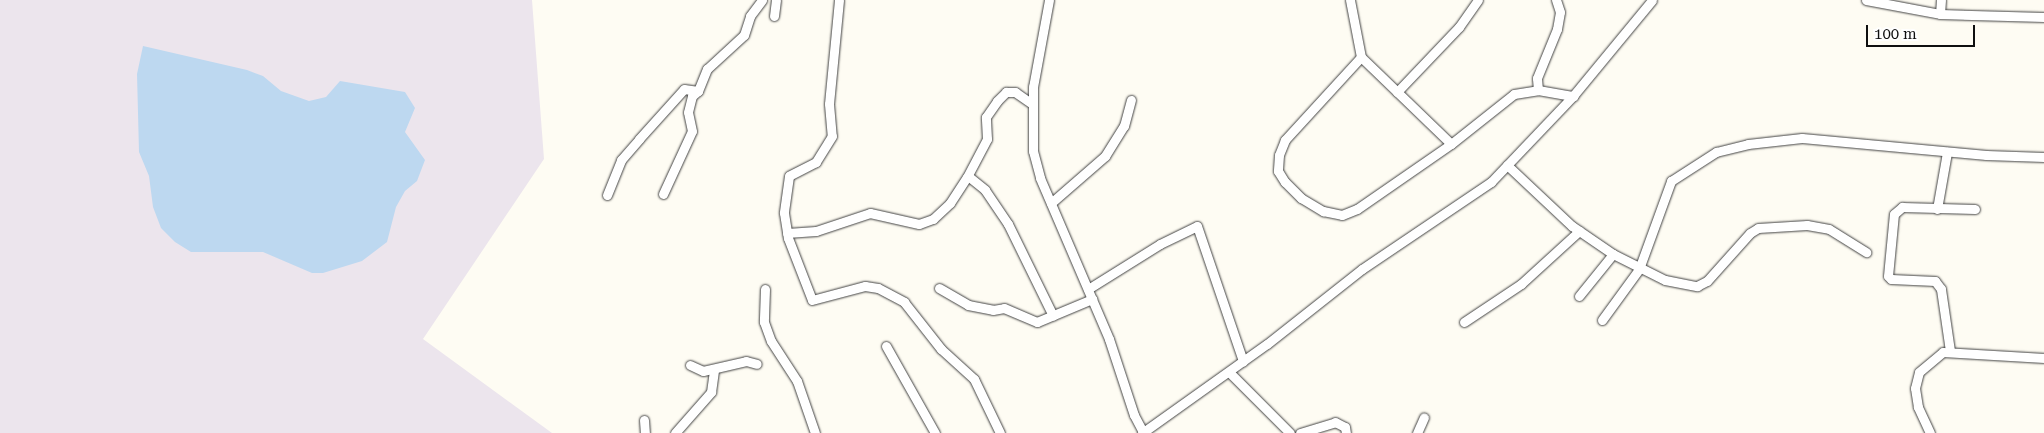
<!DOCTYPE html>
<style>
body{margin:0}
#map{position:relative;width:2044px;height:433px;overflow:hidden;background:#fefcf3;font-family:"Roboto Serif",serif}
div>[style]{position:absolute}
.industrial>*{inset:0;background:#ece5ed}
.water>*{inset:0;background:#bdd8f0}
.roads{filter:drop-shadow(0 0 1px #424242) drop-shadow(0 0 1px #424242)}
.minor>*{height:9px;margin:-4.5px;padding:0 4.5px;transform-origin:4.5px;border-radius:4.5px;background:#fff}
span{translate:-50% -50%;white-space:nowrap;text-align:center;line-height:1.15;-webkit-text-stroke:5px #fff;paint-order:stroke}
.scale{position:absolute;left:1866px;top:25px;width:109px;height:22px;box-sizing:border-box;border:2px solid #0f0f0f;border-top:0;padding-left:6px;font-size:15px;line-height:18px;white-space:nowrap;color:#0f0f0f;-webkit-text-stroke:4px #fff;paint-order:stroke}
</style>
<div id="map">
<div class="industrial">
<div style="clip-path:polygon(0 0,532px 0,544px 159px,423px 339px,552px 433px,0 433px)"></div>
</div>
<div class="water">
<div style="clip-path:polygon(143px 46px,247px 70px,263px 76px,281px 91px,309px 101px,326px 97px,340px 81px,405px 92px,415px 108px,405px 132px,425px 160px,417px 181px,405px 191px,396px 207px,387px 242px,362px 261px,323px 273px,312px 273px,263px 252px,191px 252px,175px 242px,161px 228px,153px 207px,149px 176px,139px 152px,137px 74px)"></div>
</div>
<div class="roads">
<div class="minor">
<div style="left:839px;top:0;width:104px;rotate:95.5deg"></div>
<div style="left:829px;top:104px;width:32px;rotate:85deg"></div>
<div style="left:832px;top:136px;width:31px;rotate:122deg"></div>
<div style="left:816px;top:162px;width:30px;rotate:153deg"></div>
<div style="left:789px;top:176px;width:37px;rotate:98deg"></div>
<div style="left:784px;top:213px;width:25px;rotate:81deg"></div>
<div style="left:788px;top:238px;width:66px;rotate:68.8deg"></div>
<div style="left:812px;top:300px;width:55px;rotate:-14.8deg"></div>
<div style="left:865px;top:286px;width:13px;rotate:9deg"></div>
<div style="left:878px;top:288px;width:30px;rotate:28deg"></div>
<div style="left:904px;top:302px;width:60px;rotate:51.8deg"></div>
<div style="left:941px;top:349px;width:45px;rotate:42.3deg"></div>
<div style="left:974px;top:379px;width:60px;rotate:64.3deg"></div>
<div style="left:1049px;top:0;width:88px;rotate:100.4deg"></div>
<div style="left:1033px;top:87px;width:64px;rotate:90deg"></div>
<div style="left:1033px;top:151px;width:28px;rotate:75deg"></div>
<div style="left:1040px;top:178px;width:175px;rotate:66.8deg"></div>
<div style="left:1109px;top:339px;width:80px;rotate:71.8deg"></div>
<div style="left:1134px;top:415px;width:19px;rotate:62deg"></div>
<div style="left:1350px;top:0;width:58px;rotate:79.1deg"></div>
<div style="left:1361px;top:57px;width:113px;rotate:132.5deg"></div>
<div style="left:1285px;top:140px;width:16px;rotate:112deg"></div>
<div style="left:1279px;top:155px;width:16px;rotate:94deg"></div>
<div style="left:1278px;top:171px;width:13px;rotate:58deg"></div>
<div style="left:1285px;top:182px;width:23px;rotate:45deg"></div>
<div style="left:1301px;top:198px;width:26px;rotate:31deg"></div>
<div style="left:1323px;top:211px;width:19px;rotate:12deg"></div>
<div style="left:1342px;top:215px;width:16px;rotate:-22deg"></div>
<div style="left:1357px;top:209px;width:114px;rotate:-34.7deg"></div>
<div style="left:1451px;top:144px;width:80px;rotate:-38.4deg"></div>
<div style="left:1514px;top:94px;width:24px;rotate:-9deg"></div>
<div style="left:1538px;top:90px;width:36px;rotate:10deg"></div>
<div style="left:1866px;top:0;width:75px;rotate:10.7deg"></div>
<div style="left:1940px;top:14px;width:104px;rotate:1.7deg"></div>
<div style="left:1940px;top:14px;width:14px;rotate:-86deg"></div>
<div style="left:774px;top:16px;width:16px;rotate:-83deg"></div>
<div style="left:1361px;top:57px;width:125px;rotate:44deg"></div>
<div style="left:1538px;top:90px;width:12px;rotate:-95deg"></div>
<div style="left:1537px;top:78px;width:53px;rotate:-67.8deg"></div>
<div style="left:1557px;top:29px;width:17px;rotate:-80deg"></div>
<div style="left:1560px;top:12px;width:13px;rotate:-108deg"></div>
<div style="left:1397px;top:92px;width:90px;rotate:-46.4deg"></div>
<div style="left:1459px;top:27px;width:33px;rotate:-55deg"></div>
<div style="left:1507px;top:165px;width:89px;rotate:43.2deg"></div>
<div style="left:1572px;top:226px;width:50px;rotate:34.3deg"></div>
<div style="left:1613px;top:254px;width:58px;rotate:26.6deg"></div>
<div style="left:1665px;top:280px;width:33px;rotate:11deg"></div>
<div style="left:1697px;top:286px;width:11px;rotate:-27deg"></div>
<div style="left:1707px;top:281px;width:64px;rotate:-48.1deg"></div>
<div style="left:1750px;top:233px;width:9px;rotate:-32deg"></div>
<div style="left:1758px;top:228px;width:49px;rotate:-3.5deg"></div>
<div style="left:1807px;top:225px;width:22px;rotate:10deg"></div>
<div style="left:1829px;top:229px;width:44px;rotate:31.9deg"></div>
<div style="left:968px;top:176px;width:22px;rotate:39deg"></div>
<div style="left:985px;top:190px;width:41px;rotate:55.9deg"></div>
<div style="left:1008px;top:224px;width:102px;rotate:63.9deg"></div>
<div style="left:663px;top:194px;width:69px;rotate:-65.3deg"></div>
<div style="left:692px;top:131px;width:19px;rotate:-102deg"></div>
<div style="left:688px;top:112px;width:16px;rotate:-76deg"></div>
<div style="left:692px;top:96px;width:8px;rotate:-40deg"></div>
<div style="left:698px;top:91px;width:24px;rotate:-68deg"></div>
<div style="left:707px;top:69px;width:50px;rotate:-42.6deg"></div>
<div style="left:744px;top:35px;width:20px;rotate:-72deg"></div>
<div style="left:750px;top:16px;width:20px;rotate:-53deg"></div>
<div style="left:607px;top:195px;width:38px;rotate:-68deg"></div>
<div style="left:621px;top:160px;width:28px;rotate:-49deg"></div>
<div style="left:639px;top:139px;width:67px;rotate:-48deg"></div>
<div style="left:684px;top:89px;width:14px;rotate:8deg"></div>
<div style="left:1051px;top:203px;width:72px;rotate:-41deg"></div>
<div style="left:1105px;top:156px;width:36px;rotate:-58deg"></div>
<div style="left:1124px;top:126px;width:27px;rotate:-75deg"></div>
<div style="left:1937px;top:209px;width:58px;rotate:-80deg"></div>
<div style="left:787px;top:233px;width:29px;rotate:-4deg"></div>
<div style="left:816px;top:231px;width:57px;rotate:-18.4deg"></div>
<div style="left:870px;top:213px;width:50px;rotate:12.7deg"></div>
<div style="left:919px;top:224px;width:15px;rotate:-20deg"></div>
<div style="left:933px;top:219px;width:23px;rotate:-43deg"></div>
<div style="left:950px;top:203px;width:31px;rotate:-57deg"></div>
<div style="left:967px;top:177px;width:43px;rotate:-62.2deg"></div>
<div style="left:987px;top:139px;width:22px;rotate:-93deg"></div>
<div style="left:986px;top:117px;width:19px;rotate:-55deg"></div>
<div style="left:997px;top:101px;width:13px;rotate:-45deg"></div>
<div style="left:1006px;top:92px;width:9px"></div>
<div style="left:1015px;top:92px;width:19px;rotate:35deg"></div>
<div style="left:939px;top:288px;width:34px;rotate:30deg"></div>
<div style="left:968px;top:305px;width:25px;rotate:11deg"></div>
<div style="left:993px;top:310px;width:11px;rotate:-10deg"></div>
<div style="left:1004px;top:308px;width:36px;rotate:23deg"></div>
<div style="left:1037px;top:322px;width:60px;rotate:-22.7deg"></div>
<div style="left:765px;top:289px;width:33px;rotate:92deg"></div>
<div style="left:764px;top:322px;width:20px;rotate:70deg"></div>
<div style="left:771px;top:341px;width:48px;rotate:57deg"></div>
<div style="left:797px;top:381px;width:55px;rotate:70.9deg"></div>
<div style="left:1088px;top:289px;width:85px;rotate:-32deg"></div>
<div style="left:1160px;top:244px;width:41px;rotate:-25.9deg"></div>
<div style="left:1197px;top:226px;width:143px;rotate:71.2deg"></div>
<div style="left:1579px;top:296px;width:54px;rotate:-51deg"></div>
<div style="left:1602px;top:320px;width:63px;rotate:-54deg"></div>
<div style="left:1639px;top:269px;width:94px;rotate:-70deg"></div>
<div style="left:1671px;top:181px;width:54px;rotate:-32.8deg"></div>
<div style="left:1716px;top:152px;width:33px;rotate:-14deg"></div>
<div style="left:1748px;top:144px;width:54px;rotate:-6.3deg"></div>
<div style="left:1802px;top:138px;width:185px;rotate:5.3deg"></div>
<div style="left:1986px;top:155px;width:58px;rotate:2deg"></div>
<div style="left:1464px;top:322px;width:69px;rotate:-33.7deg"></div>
<div style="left:1521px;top:284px;width:79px;rotate:-42.4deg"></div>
<div style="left:886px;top:346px;width:100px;rotate:60.6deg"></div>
<div style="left:1950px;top:351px;width:63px;rotate:-98.3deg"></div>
<div style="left:1941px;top:289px;width:10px;rotate:-127deg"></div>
<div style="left:1935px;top:281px;width:44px;rotate:-177.4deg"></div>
<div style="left:1891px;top:279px;width:4px;rotate:-135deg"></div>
<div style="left:1888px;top:276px;width:62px;rotate:-84.5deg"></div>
<div style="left:1894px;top:214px;width:11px;rotate:-41deg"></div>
<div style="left:1902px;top:207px;width:73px;rotate:1.6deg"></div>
<div style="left:690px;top:365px;width:14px;rotate:25deg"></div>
<div style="left:703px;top:371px;width:44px;rotate:-13.1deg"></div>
<div style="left:746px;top:361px;width:11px;rotate:15deg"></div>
<div style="left:1229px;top:372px;width:86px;rotate:45deg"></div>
<div style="left:644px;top:420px;width:13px;rotate:86deg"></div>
<div style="left:675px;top:433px;width:55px;rotate:-48.7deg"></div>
<div style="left:711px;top:392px;width:21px;rotate:-82deg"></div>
<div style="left:1142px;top:433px;width:153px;rotate:-35.5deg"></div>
<div style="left:1267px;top:344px;width:121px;rotate:-38.3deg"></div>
<div style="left:1362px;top:269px;width:156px;rotate:-34deg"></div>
<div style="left:1491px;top:182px;width:119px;rotate:-46.4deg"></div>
<div style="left:1573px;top:96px;width:124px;rotate:-50.5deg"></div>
<div style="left:1300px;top:433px;width:37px;rotate:-17deg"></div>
<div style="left:1335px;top:422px;width:11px;rotate:27deg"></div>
<div style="left:1345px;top:427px;width:6px;rotate:81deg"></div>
<div style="left:1417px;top:433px;width:17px;rotate:-66deg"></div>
<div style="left:1930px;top:433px;width:29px;rotate:-115deg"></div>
<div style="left:1918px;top:407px;width:19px;rotate:-99deg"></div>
<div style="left:1915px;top:388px;width:16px;rotate:-76deg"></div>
<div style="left:1919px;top:372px;width:31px;rotate:-40deg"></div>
<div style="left:1943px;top:352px;width:101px;rotate:3.4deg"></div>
</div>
</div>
<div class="scale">100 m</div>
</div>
